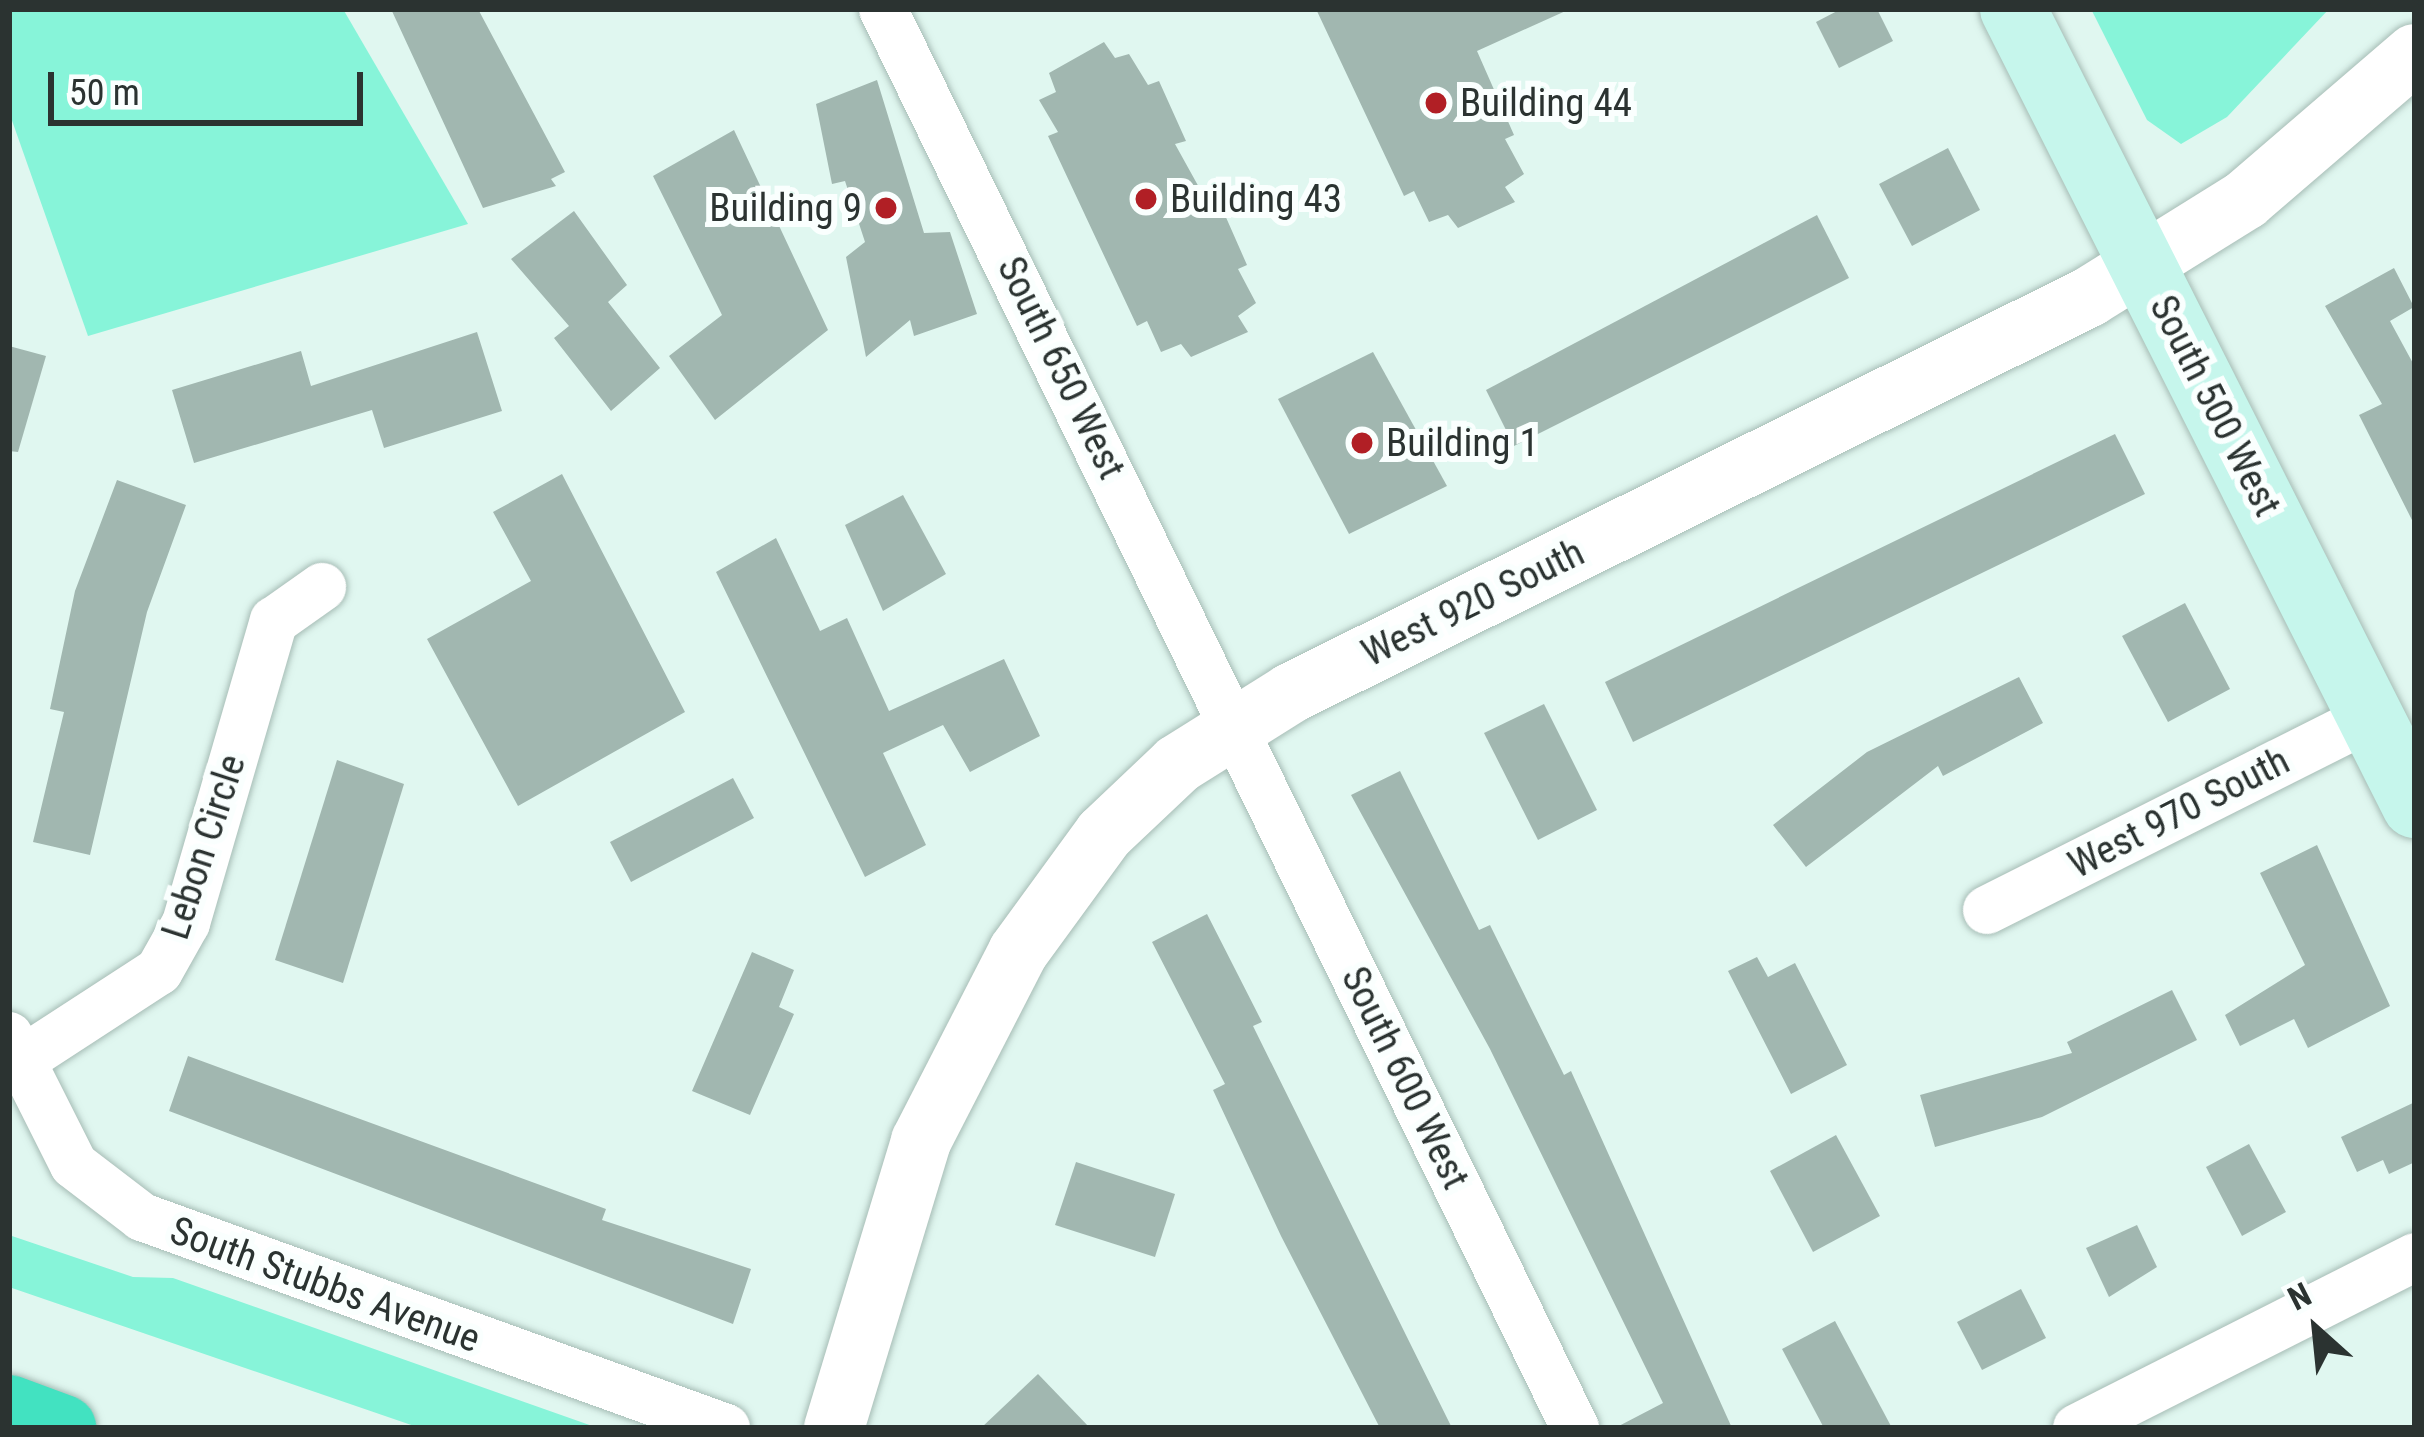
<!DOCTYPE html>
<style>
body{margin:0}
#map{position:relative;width:2424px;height:1437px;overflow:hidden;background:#e0f7f0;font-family:"Roboto Condensed",sans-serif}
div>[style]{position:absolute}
.green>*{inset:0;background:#87f4d9}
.building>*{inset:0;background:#a1b7b0}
.roads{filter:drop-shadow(0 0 3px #a7bdb6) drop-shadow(0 0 3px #a7bdb6)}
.minor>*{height:48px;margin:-24px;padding:0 24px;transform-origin:24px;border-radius:24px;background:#fff}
.tertiary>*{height:60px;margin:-30px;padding:0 30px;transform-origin:30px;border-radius:30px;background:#fff}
.secondary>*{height:66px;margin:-33px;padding:0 33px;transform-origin:33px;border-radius:33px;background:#c6f6ec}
.motorway>*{height:66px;margin:-33px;padding:0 33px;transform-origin:33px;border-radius:33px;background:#42e2c1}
.dots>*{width:33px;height:33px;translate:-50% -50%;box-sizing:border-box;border:6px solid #fafffe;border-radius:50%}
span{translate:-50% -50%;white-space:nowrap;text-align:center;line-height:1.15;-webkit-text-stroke:12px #fafffe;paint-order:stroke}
.poi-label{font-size:39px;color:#2b3331}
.left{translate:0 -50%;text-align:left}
.right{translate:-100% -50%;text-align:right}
.street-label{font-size:39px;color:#2b3331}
.frame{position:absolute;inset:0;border:12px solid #2b3331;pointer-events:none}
.north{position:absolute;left:2256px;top:1269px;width:120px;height:120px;-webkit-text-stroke:9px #fafffe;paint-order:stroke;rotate:333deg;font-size:33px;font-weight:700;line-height:48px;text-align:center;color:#2b3331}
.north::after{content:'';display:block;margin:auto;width:42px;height:54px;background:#2b3331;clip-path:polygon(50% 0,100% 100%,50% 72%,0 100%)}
.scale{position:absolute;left:48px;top:72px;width:315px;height:54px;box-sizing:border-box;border:6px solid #2b3331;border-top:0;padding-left:15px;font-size:36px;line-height:42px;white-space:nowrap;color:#2b3331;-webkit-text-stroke:9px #fafffe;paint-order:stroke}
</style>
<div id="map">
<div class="green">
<div style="clip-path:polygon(9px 9px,343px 9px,468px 224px,88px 336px,9px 112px)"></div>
<div style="clip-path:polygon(2091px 9px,2329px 9px,2227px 117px,2181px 144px,2147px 120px)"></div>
<div style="clip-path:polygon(9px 1235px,133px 1277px,173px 1278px,598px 1428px,420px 1428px,9px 1287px)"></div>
</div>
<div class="building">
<div style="clip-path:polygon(391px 9px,478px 9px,565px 172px,551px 179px,556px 186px,483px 208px)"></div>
<div style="clip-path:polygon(1316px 9px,1570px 9px,1477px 51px,1514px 135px,1505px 139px,1524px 174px,1505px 187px,1515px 202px,1458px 228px,1448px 215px,1429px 222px,1414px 191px,1404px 196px)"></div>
<div style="clip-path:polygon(1841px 9px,1877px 9px,1893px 41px,1839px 68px,1816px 22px)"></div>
<div style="clip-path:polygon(1104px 42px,1115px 58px,1129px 54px,1148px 85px,1159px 81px,1186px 141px,1175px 144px,1211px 209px,1221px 206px,1247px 265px,1238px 269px,1256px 303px,1238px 316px,1248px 332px,1191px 357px,1181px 344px,1161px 352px,1147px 321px,1137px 326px,1048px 136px,1058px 132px,1039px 100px,1056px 92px,1049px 73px)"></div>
<div style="clip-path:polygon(877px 80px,924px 233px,950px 232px,977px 314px,914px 336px,910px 320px,866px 357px,846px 257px,865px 242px,845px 181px,832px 184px,816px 104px)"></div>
<div style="clip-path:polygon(734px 130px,828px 330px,715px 420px,669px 356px,722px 315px,653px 176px)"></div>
<div style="clip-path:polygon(1948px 148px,1980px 210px,1912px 246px,1879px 184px)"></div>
<div style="clip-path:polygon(574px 211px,627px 285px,608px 302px,660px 368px,611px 411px,554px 338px,569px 326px,511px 259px)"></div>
<div style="clip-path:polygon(1817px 215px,1849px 278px,1514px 446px,1486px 390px)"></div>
<div style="clip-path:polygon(2394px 268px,2414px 307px,2390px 321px,2415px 367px,2415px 526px,2359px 415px,2382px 404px,2325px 306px)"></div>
<div style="clip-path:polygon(477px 332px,502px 411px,384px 448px,372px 410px,194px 463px,172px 390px,301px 351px,311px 386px)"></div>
<div style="clip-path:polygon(9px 346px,46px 356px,18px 452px,9px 451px)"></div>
<div style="clip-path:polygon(1373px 352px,1447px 486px,1349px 534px,1278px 399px)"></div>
<div style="clip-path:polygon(2115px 434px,2145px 494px,1633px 742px,1605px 682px)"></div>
<div style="clip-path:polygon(562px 474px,685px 712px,518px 806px,427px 639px,531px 581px,493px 512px)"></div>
<div style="clip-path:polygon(117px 480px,186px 505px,147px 612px,90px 855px,33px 842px,64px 712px,50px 709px,75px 591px)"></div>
<div style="clip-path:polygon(903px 495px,946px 574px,883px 611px,845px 525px)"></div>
<div style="clip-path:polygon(776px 538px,820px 631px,847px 618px,889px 711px,1004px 659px,1040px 736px,970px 772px,943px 725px,883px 753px,926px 845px,865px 877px,716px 572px)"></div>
<div style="clip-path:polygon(2185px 603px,2230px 689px,2168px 722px,2122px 636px)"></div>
<div style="clip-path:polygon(2019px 677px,2043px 723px,1943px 776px,1938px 766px,1806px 867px,1773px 825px,1867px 752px)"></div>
<div style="clip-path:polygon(1544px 704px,1597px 810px,1538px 840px,1484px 733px)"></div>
<div style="clip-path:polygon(337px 760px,404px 784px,343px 983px,275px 960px)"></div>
<div style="clip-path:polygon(1400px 771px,1479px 930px,1490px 925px,1564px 1075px,1571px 1071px,1732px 1428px,1615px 1428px,1663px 1403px,1490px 1049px,1351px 795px)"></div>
<div style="clip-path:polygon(733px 778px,754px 818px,631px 882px,610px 842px)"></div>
<div style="clip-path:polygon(2317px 845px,2390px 1006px,2308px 1048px,2294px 1019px,2240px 1046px,2225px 1015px,2305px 965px,2260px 873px)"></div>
<div style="clip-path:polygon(1207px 914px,1262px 1022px,1253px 1026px,1452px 1428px,1380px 1428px,1281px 1236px,1213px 1090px,1225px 1084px,1152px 942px)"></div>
<div style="clip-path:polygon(752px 952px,794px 970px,779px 1007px,794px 1014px,750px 1115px,692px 1091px)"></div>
<div style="clip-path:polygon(1757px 957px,1768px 977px,1795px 963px,1847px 1065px,1791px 1094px,1728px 971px)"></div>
<div style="clip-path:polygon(2172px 990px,2197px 1040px,2042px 1117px,1935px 1147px,1920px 1095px,2072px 1053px,2067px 1042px)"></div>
<div style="clip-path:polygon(188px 1056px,606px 1209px,602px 1220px,751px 1269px,733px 1324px,169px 1111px)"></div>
<div style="clip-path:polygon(2415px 1102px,2415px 1162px,2389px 1174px,2383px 1160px,2357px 1172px,2341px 1137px)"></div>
<div style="clip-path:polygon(1836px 1135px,1880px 1216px,1813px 1252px,1770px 1171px)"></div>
<div style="clip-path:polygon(2249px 1144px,2286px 1212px,2242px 1236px,2206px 1167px)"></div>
<div style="clip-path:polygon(1076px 1162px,1175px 1194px,1155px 1257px,1055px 1225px)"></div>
<div style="clip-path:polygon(2137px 1225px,2157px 1267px,2109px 1297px,2086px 1248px)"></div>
<div style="clip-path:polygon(2021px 1289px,2046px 1338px,1982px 1370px,1957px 1322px)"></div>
<div style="clip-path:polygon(1835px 1321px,1892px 1428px,1824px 1428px,1782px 1349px)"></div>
<div style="clip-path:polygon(1038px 1374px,1090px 1428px,981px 1428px)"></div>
</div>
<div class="roads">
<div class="minor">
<div style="left:883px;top:9px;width:1579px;rotate:64deg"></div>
<div style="left:1987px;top:910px;width:429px;rotate:-26.7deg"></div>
<div style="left:9px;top:1036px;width:144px;rotate:63.3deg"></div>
<div style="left:74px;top:1165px;width:86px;rotate:37.4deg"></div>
<div style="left:142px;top:1217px;width:621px;rotate:19.86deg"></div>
<div style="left:22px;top:1060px;width:163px;rotate:-33deg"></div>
<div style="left:159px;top:971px;width:55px;rotate:-60.6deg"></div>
<div style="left:186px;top:923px;width:315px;rotate:-73.8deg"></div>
<div style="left:274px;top:621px;width:59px;rotate:-35.3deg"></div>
<div style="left:2077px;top:1428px;width:379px;rotate:-26.8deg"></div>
</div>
<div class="tertiary">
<div style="left:834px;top:1428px;width:300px;rotate:-73.1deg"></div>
<div style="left:921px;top:1141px;width:212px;rotate:-62.8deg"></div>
<div style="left:1018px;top:952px;width:146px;rotate:-53.9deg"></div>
<div style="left:1104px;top:834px;width:102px;rotate:-43.4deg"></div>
<div style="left:1178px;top:764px;width:133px;rotate:-32.1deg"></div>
<div style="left:1291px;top:693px;width:891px;rotate:-26.39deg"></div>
<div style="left:2089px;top:297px;width:184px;rotate:-31.9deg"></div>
<div style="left:2245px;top:200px;width:224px;rotate:-40.7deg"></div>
</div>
<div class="secondary">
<div style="left:2013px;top:9px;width:892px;rotate:63.21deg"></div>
</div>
<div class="motorway">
<div style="left:9px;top:1408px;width:58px;rotate:20.3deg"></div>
</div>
</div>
<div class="dots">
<div style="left:1436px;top:103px;background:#b11f25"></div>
<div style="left:1146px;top:199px;background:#b11f25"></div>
<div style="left:886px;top:208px;background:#b11f25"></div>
<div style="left:1362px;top:443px;background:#b11f25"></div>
</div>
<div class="poi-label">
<span class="left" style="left:1460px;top:103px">Building 44</span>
<span class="left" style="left:1170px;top:199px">Building 43</span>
<span class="right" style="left:862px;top:208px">Building 9</span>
<span class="left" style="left:1386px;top:443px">Building 1</span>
</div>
<div class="street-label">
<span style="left:1061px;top:368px;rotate:64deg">South 650 West</span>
<span style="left:2215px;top:406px;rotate:63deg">South 500 West</span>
<span style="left:1473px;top:603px;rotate:-26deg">West 920 South</span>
<span style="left:2179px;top:813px;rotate:-27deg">West 970 South</span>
<span style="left:204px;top:847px;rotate:-72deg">Lebon Circle</span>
<span style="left:1405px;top:1078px;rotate:64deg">South 600 West</span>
<span style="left:325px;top:1285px;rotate:20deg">South Stubbs Avenue</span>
</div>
<div class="frame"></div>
<div class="north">N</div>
<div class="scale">50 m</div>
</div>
